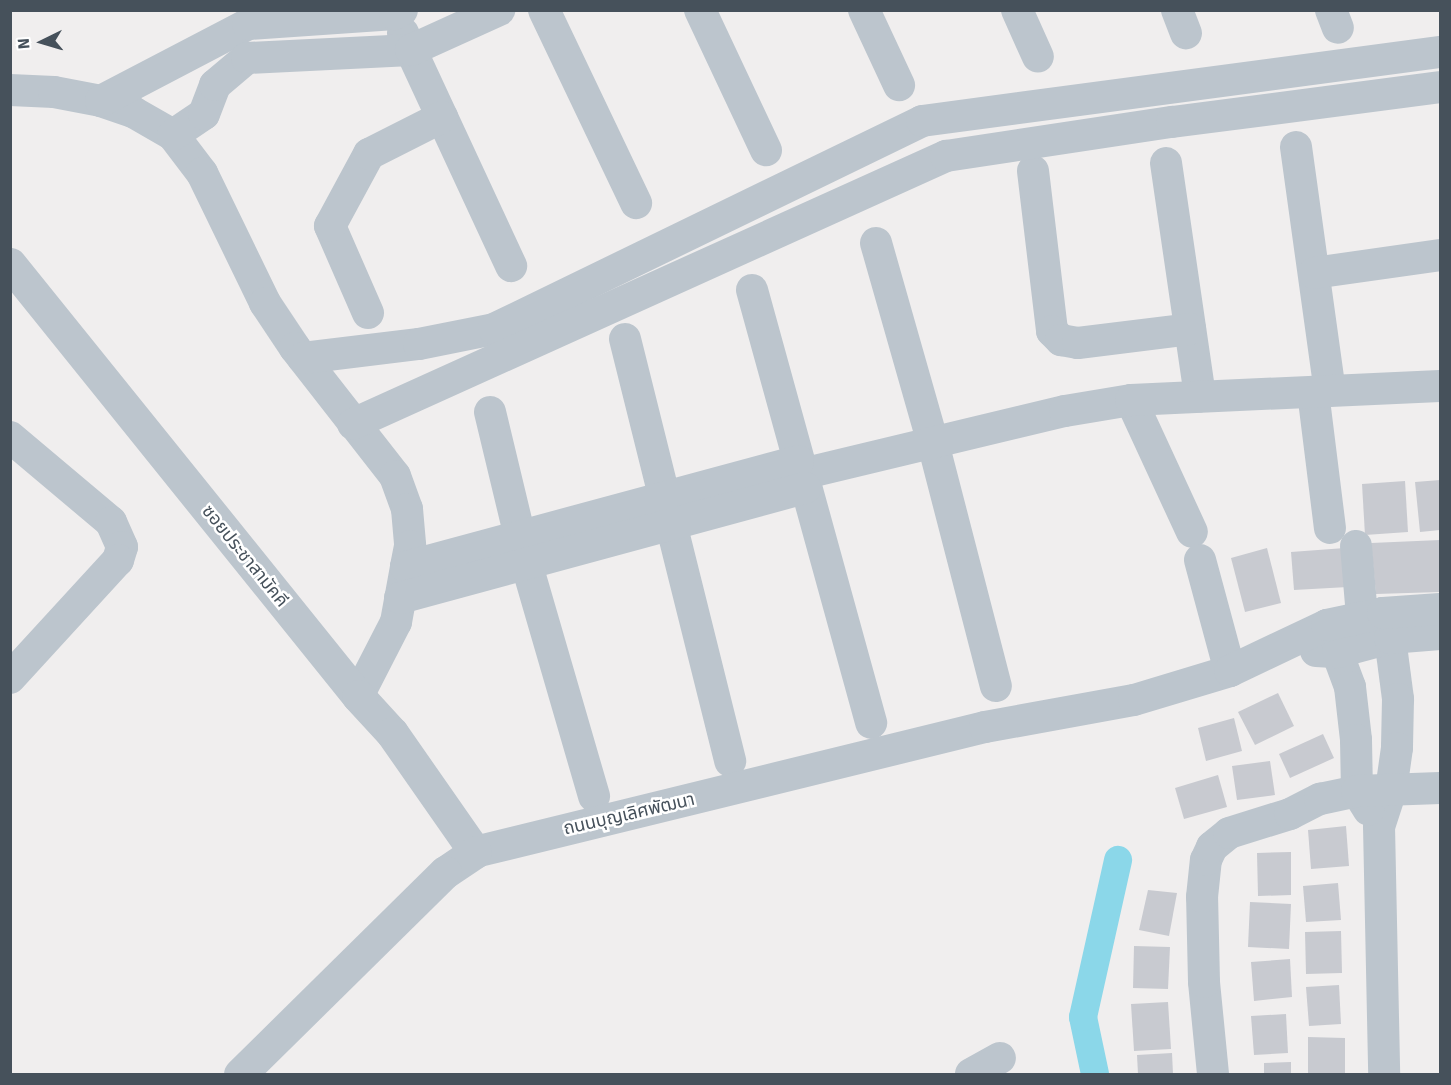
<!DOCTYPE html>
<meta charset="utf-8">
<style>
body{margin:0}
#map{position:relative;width:1451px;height:1085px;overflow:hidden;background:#f0eeee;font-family:Signika,"Noto Sans Thai",sans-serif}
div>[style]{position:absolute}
.canal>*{height:28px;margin:-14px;padding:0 14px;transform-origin:14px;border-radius:14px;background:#8bd7e9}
.building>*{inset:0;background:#c8cad0}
.minor>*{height:32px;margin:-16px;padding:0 16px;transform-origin:16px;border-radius:16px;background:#bcc5cd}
.tertiary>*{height:33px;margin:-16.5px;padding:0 16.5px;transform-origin:16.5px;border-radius:16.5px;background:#bcc5cd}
span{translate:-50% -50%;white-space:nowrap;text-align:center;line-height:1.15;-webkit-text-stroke:5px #fff;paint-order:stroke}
.street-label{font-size:18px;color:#46515b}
.frame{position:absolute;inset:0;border:12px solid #46515b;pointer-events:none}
.north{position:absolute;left:12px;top:12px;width:60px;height:60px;-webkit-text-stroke:4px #fff;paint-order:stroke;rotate:265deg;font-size:16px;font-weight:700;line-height:24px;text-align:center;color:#46515b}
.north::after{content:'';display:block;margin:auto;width:21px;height:27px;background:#46515b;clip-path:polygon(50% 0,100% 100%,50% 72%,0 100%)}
</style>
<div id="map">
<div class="canal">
<div style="left:1095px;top:1074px;width:58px;rotate:-101.9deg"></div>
<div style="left:1083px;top:1017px;width:161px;rotate:-77.4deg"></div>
</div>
<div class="building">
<div style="clip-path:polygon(1440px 480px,1440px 530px,1420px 532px,1415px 482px)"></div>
<div style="clip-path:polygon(1405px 481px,1408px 532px,1365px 535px,1362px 484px)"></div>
<div style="clip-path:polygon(1440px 540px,1440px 592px,1376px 594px,1371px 543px)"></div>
<div style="clip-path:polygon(1267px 548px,1281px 603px,1245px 612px,1231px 558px)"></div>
<div style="clip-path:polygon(1345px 548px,1348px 587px,1294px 590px,1291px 552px)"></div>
<div style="clip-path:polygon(1278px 693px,1294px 726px,1255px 745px,1238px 712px)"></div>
<div style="clip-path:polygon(1234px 718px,1242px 751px,1206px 761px,1198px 728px)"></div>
<div style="clip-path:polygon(1323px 734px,1334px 758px,1290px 778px,1279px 754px)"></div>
<div style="clip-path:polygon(1270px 761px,1275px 795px,1237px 800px,1232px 766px)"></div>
<div style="clip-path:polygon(1218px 775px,1227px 807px,1184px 819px,1175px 788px)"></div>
<div style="clip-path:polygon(1346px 826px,1349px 866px,1311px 869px,1308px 830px)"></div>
<div style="clip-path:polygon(1291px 852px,1291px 895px,1258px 896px,1257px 853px)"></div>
<div style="clip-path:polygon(1338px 883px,1341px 920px,1306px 922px,1303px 886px)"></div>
<div style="clip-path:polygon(1148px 890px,1177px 893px,1169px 936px,1139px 930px)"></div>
<div style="clip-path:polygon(1250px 902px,1291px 904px,1289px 949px,1248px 947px)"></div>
<div style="clip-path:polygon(1341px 931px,1342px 973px,1306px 974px,1305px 932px)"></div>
<div style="clip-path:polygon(1134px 946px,1170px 947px,1168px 989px,1133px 988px)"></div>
<div style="clip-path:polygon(1290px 959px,1292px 997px,1254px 1001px,1251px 962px)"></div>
<div style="clip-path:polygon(1339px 985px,1341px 1024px,1309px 1026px,1306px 987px)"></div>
<div style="clip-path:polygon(1168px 1002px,1171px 1049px,1134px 1051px,1131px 1004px)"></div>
<div style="clip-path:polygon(1286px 1014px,1288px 1053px,1254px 1055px,1251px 1016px)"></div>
<div style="clip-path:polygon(1308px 1037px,1345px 1038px,1345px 1074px,1308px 1074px)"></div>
<div style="clip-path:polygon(1172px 1053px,1173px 1074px,1138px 1074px,1137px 1055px)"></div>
<div style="clip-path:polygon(1291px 1062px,1291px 1074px,1264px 1074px,1264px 1063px)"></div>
</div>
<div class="minor">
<div style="left:544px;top:10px;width:214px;rotate:64.5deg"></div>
<div style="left:700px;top:10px;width:155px;rotate:64.8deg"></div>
<div style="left:864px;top:10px;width:83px;rotate:65deg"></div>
<div style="left:1017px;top:10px;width:51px;rotate:65.9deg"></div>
<div style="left:1177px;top:10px;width:25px;rotate:69deg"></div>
<div style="left:1331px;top:10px;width:19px;rotate:69deg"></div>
<div style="left:403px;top:33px;width:257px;rotate:65.1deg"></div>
<div style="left:10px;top:90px;width:44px;rotate:2.6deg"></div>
<div style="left:54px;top:92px;width:48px;rotate:10.8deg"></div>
<div style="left:101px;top:101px;width:34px;rotate:19deg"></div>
<div style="left:133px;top:112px;width:46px;rotate:29.9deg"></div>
<div style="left:173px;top:135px;width:48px;rotate:52.7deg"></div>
<div style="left:202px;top:173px;width:144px;rotate:64.1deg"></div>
<div style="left:265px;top:303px;width:54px;rotate:56.3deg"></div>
<div style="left:295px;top:348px;width:162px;rotate:52deg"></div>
<div style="left:395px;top:476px;width:35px;rotate:70deg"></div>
<div style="left:407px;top:509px;width:37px;rotate:85deg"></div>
<div style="left:410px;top:546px;width:21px;rotate:101deg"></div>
<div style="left:406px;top:567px;width:56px;rotate:100.3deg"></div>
<div style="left:396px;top:622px;width:83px;rotate:117.2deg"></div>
<div style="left:101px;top:101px;width:166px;rotate:-27.6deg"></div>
<div style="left:248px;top:24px;width:147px;rotate:-3.9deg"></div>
<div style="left:395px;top:14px;width:8px;rotate:-30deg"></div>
<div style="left:173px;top:135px;width:37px;rotate:-34deg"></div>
<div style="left:204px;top:114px;width:31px;rotate:-69deg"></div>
<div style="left:215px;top:85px;width:42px;rotate:-40.2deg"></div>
<div style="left:247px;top:58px;width:164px;rotate:-2.8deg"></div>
<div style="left:411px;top:50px;width:97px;rotate:-24.4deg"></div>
<div style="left:1296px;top:147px;width:246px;rotate:82.1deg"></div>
<div style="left:1166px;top:163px;width:236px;rotate:81.7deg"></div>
<div style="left:1033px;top:171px;width:161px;rotate:83.2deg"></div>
<div style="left:1052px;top:331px;width:13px;rotate:45deg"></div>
<div style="left:1061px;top:340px;width:17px;rotate:10deg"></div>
<div style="left:1078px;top:343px;width:113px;rotate:-7.1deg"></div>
<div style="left:876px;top:243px;width:208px;rotate:74.1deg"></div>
<div style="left:933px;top:443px;width:251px;rotate:75.5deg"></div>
<div style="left:1314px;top:273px;width:127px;rotate:-8.1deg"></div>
<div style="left:752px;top:290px;width:449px;rotate:74.6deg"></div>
<div style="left:368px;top:313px;width:95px;rotate:-113.6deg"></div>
<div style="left:330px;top:226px;width:82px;rotate:-61.6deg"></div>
<div style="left:369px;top:154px;width:82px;rotate:-26.9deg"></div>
<div style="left:625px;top:339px;width:435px;rotate:76deg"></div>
<div style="left:303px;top:358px;width:117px;rotate:-6.9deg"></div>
<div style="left:419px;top:344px;width:76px;rotate:-11.3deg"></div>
<div style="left:494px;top:329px;width:476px;rotate:-25.9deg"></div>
<div style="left:922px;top:121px;width:523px;rotate:-7.59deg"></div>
<div style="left:1313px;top:392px;width:137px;rotate:82.9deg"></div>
<div style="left:1131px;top:400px;width:145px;rotate:65.2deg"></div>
<div style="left:490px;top:412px;width:154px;rotate:76.5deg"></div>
<div style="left:526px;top:562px;width:244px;rotate:73.8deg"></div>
<div style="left:353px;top:424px;width:651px;rotate:-24.32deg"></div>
<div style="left:946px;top:156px;width:229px;rotate:-8.6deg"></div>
<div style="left:1172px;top:122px;width:270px;rotate:-7.4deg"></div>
<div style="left:10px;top:437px;width:132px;rotate:40.1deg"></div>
<div style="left:111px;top:522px;width:27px;rotate:66deg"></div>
<div style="left:122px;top:547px;width:14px;rotate:107deg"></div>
<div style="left:118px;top:560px;width:160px;rotate:132.5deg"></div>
<div style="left:802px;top:474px;width:270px;rotate:-13.5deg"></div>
<div style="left:1065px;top:411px;width:67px;rotate:-9.5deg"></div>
<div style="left:1131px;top:400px;width:309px;rotate:-2.6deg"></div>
<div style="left:1356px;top:546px;width:70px;rotate:85.1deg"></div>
<div style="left:1200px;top:560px;width:115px;rotate:74.9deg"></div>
<div style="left:406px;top:567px;width:406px;rotate:-15.1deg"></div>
<div style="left:400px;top:598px;width:420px;rotate:-15.2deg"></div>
<div style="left:1383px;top:613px;width:26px;rotate:74deg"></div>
<div style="left:1390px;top:638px;width:62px;rotate:82.5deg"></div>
<div style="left:1398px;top:699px;width:49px;rotate:91.2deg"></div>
<div style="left:1397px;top:748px;width:42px;rotate:98.1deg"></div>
<div style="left:1391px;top:790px;width:38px;rotate:108deg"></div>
<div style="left:1379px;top:826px;width:248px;rotate:88.8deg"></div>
<div style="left:1327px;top:625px;width:66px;rotate:69.6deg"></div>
<div style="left:1350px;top:687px;width:53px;rotate:83.5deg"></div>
<div style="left:1356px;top:740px;width:51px;rotate:88.9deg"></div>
<div style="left:1357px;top:791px;width:22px;rotate:58deg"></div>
<div style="left:1316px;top:651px;width:22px;rotate:3deg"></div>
<div style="left:1338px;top:652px;width:54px;rotate:-15.1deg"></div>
<div style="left:1390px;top:638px;width:50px;rotate:-4.6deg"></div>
<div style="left:475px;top:852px;width:525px;rotate:-13.77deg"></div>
<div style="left:985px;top:727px;width:151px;rotate:-10.3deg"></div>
<div style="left:1134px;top:700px;width:100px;rotate:-16.8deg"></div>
<div style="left:1230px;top:671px;width:107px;rotate:-25.4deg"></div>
<div style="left:1327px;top:625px;width:57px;rotate:-12.1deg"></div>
<div style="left:1383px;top:613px;width:57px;rotate:-4deg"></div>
<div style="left:971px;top:1074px;width:33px;rotate:-29deg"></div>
<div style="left:1213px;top:1074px;width:92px;rotate:-95.6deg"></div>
<div style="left:1204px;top:982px;width:85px;rotate:-91.3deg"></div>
<div style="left:1202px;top:897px;width:37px;rotate:-84deg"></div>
<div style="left:1206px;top:860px;width:14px;rotate:-65deg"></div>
<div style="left:1212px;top:847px;width:22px;rotate:-39deg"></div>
<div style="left:1229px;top:833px;width:64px;rotate:-17.3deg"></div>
<div style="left:1290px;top:814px;width:34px;rotate:-27deg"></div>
<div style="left:1320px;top:799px;width:38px;rotate:-12deg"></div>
<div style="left:1357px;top:791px;width:83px;rotate:-2.1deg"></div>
</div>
<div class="tertiary">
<div style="left:10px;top:264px;width:555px;rotate:51.15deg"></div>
<div style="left:358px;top:696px;width:50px;rotate:47.4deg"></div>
<div style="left:392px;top:733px;width:145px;rotate:55.1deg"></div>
<div style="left:475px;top:852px;width:36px;rotate:146deg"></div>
<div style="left:445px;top:872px;width:288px;rotate:135.4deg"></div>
</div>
<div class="street-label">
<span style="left:245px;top:556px;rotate:51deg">ซอยประชาสามัคคี</span>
<span style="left:629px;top:814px;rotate:-13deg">ถนนบุญเลิศพัฒนา</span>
</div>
<div class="frame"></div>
<div class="north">N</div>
</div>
